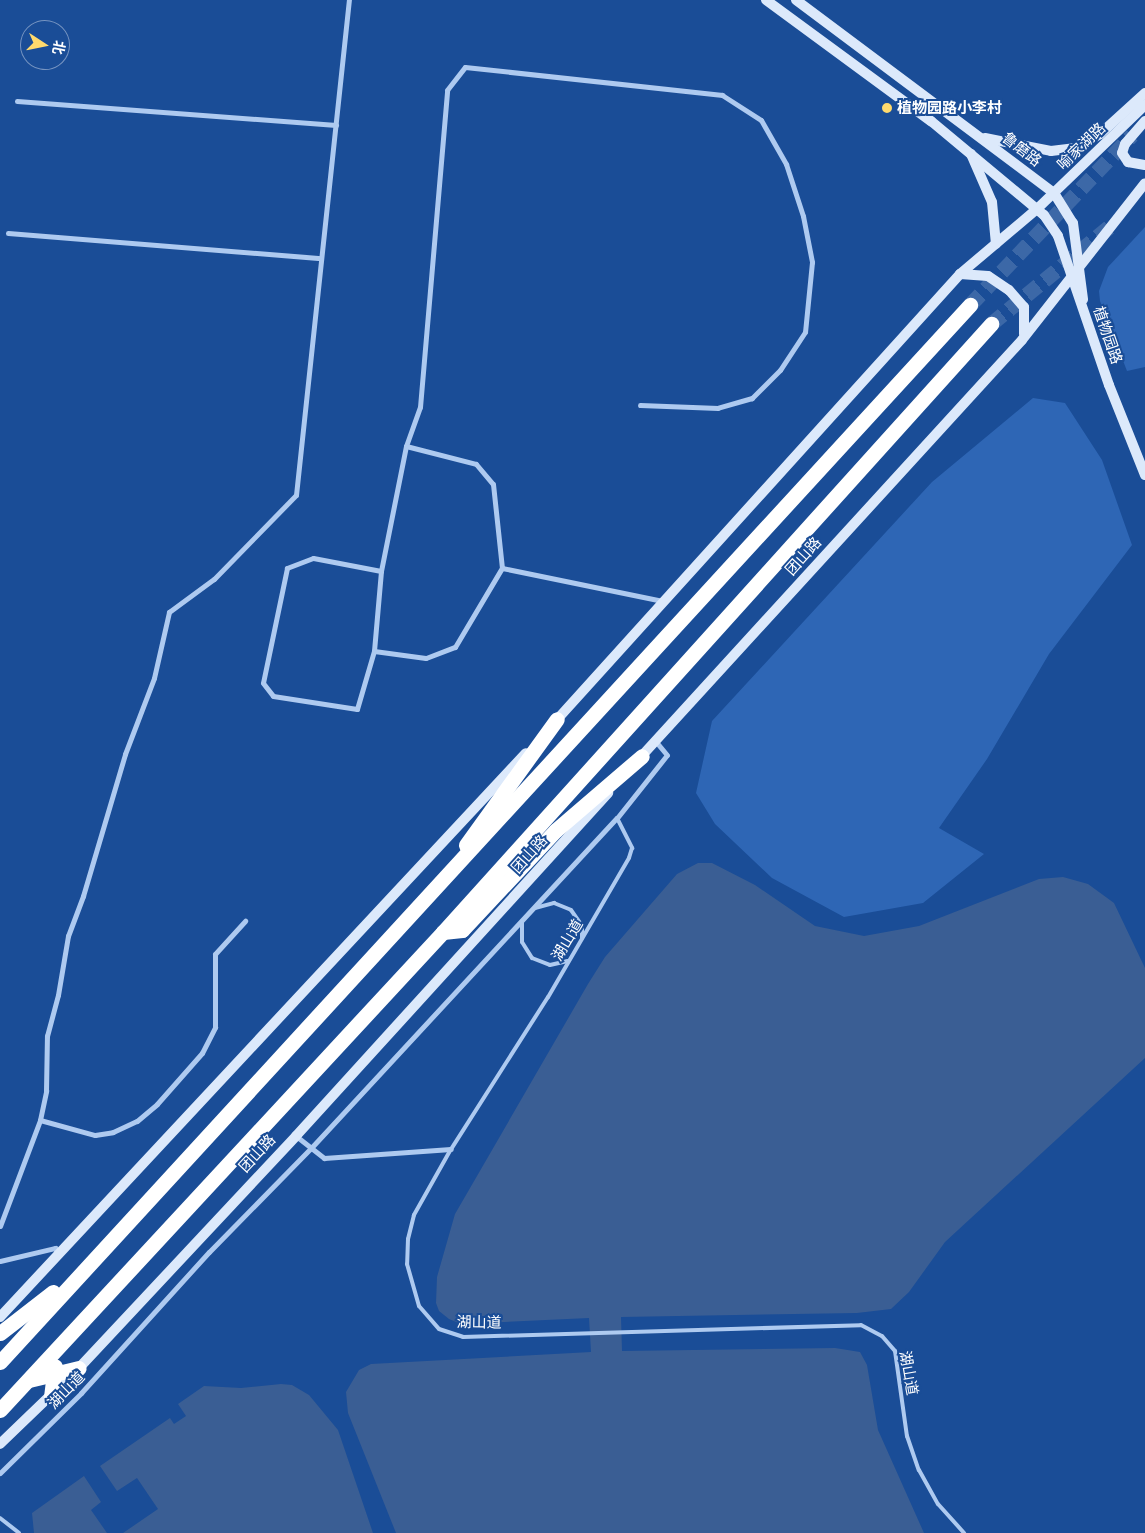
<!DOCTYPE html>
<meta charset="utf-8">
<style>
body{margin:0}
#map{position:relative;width:1145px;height:1533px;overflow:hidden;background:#1a4d97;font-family:Commissioner,"Noto Sans SC",sans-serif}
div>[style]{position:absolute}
.green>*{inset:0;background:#2e66b5}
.water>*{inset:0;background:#3a5e94}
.highway-tunnel>*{height:15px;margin-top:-7.5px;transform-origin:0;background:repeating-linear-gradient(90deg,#3c68a7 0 15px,transparent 0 23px)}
.lane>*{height:4px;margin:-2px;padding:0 2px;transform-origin:2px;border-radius:2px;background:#aecaf0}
.street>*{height:5px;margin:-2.5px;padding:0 2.5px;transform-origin:2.5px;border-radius:2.5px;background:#aecaf0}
.secondary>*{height:10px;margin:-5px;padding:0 5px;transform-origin:5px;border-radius:5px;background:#dce9fb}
.highway>*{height:15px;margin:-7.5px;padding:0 7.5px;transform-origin:7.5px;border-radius:7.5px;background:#fff}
.dots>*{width:14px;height:14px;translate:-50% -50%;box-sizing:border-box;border:2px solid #1a4d97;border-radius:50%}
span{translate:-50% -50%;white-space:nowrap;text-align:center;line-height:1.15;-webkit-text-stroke:4px #1a4d97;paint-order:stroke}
.poi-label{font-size:15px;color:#fff;font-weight:700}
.left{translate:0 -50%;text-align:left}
.street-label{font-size:15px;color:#fff}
.north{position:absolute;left:20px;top:20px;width:50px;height:50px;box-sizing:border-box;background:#1a4d97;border:1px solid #7694c1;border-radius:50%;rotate:101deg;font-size:14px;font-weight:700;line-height:20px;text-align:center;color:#fff}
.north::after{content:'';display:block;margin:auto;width:18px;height:22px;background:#ffda6d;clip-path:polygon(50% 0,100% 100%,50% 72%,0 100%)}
</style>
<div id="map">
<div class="green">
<div style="clip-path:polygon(1145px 227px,1145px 367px,1127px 371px,1100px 301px,1099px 291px,1108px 267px)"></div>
<div style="clip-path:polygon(1033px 398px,1065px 403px,1102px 460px,1132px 545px,1049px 654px,987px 759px,939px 828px,984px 854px,923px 903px,844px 917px,772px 878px,715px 824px,696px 793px,712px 721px,932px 482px)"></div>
</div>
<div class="water">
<div style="clip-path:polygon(698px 863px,712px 863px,755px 885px,815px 926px,864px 936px,919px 926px,1039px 879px,1063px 877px,1088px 884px,1114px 903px,1145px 968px,1145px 1058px,945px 1242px,909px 1292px,891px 1309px,857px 1313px,621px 1317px,622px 1351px,835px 1348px,860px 1352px,867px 1365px,878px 1430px,924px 1533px,396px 1533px,348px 1413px,346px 1392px,359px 1370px,371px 1364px,591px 1352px,589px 1318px,461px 1324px,449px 1319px,439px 1311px,436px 1303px,437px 1277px,455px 1214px,588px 984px,605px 957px,677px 874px)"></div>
<div style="clip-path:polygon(281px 1384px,292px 1385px,309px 1395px,338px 1430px,373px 1533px,123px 1533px,158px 1509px,137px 1478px,117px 1491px,100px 1466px,170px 1418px,174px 1424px,186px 1416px,178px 1404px,204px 1386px,241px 1388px)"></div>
<div style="clip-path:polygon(84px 1476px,101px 1502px,91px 1510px,107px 1533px,34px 1533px,32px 1513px)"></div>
</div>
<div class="highway-tunnel">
<div style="left:970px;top:305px;width:235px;rotate:-46.4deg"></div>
<div style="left:991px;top:324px;width:153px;rotate:-39.4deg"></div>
</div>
<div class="lane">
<div style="left:617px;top:818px;width:34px;rotate:63deg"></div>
<div style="left:632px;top:848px;width:10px;rotate:107deg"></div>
<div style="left:629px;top:858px;width:161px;rotate:120.2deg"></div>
<div style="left:548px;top:997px;width:180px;rotate:122.5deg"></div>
<div style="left:451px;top:1149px;width:76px;rotate:119.3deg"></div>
<div style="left:414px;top:1215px;width:25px;rotate:104deg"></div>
<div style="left:408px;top:1239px;width:25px;rotate:92deg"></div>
<div style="left:407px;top:1264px;width:44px;rotate:74.1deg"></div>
<div style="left:419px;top:1306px;width:30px;rotate:49deg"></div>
<div style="left:439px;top:1329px;width:25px;rotate:18deg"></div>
<div style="left:463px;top:1337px;width:398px;rotate:-1.7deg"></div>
<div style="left:861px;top:1325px;width:24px;rotate:28deg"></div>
<div style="left:882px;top:1336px;width:20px;rotate:49deg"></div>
<div style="left:895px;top:1351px;width:86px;rotate:82deg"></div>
<div style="left:907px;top:1436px;width:36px;rotate:71deg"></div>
<div style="left:919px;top:1470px;width:39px;rotate:61deg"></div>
<div style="left:938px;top:1504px;width:39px;rotate:48deg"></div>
<div style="left:535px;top:908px;width:20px;rotate:-15deg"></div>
<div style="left:554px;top:903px;width:18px;rotate:22deg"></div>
<div style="left:571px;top:910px;width:19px;rotate:55deg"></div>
<div style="left:582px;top:926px;width:12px;rotate:90deg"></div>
<div style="left:522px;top:922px;width:20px;rotate:90deg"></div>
<div style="left:522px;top:942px;width:19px;rotate:58deg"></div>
<div style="left:532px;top:958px;width:19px;rotate:21deg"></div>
<div style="left:550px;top:965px;width:18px;rotate:-13deg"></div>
<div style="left:0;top:1518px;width:24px;rotate:38deg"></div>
</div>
<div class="street">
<div style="left:17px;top:101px;width:320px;rotate:4.3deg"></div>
<div style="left:8px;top:233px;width:314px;rotate:4.6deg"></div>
<div style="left:406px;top:446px;width:41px;rotate:-70.3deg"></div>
<div style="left:420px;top:407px;width:318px;rotate:-85.1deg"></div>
<div style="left:447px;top:90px;width:29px;rotate:-52deg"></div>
<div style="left:465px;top:67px;width:259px;rotate:6.2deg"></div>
<div style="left:722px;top:95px;width:46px;rotate:32.7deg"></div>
<div style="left:761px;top:120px;width:51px;rotate:60.4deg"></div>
<div style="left:786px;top:164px;width:55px;rotate:71.9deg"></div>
<div style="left:803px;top:216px;width:47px;rotate:78.9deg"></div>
<div style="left:812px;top:262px;width:70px;rotate:95.7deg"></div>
<div style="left:805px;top:332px;width:45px;rotate:123.3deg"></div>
<div style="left:780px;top:370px;width:40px;rotate:135deg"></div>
<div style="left:752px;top:398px;width:35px;rotate:164deg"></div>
<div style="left:718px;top:408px;width:78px;rotate:-177.8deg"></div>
<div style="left:381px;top:571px;width:127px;rotate:-78.7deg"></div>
<div style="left:406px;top:446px;width:72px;rotate:14.4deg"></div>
<div style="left:476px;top:464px;width:26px;rotate:50deg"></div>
<div style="left:493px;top:484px;width:84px;rotate:83.9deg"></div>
<div style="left:374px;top:651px;width:80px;rotate:-85deg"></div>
<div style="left:381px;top:571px;width:69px;rotate:-169.2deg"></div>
<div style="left:313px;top:558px;width:28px;rotate:159deg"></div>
<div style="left:287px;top:568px;width:117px;rotate:101.8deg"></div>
<div style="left:263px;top:683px;width:16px;rotate:52deg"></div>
<div style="left:273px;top:696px;width:85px;rotate:8.8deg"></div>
<div style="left:357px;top:709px;width:60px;rotate:-73.7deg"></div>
<div style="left:374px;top:651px;width:52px;rotate:7.7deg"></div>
<div style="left:426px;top:658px;width:31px;rotate:-21deg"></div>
<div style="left:455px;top:647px;width:92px;rotate:-59.3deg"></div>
<div style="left:502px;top:568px;width:164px;rotate:11.6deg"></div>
<div style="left:40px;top:1120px;width:57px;rotate:15.3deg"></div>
<div style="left:95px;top:1135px;width:18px;rotate:-9deg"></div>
<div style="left:113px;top:1132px;width:26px;rotate:-25deg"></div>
<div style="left:137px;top:1121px;width:26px;rotate:-40deg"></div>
<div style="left:157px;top:1104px;width:68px;rotate:-48.6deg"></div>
<div style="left:202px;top:1053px;width:29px;rotate:-63deg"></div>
<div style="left:215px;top:1027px;width:73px;rotate:-90deg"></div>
<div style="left:215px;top:954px;width:45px;rotate:-47.7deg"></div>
<div style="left:296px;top:1136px;width:36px;rotate:38deg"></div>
<div style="left:324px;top:1158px;width:127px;rotate:-4.1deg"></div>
<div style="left:0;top:1226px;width:113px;rotate:-69.3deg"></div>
<div style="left:40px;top:1120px;width:30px;rotate:-78deg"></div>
<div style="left:46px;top:1091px;width:55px;rotate:-89deg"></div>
<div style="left:47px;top:1036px;width:42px;rotate:-75deg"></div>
<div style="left:58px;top:995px;width:60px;rotate:-80.4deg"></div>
<div style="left:68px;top:936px;width:43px;rotate:-69.4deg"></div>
<div style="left:83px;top:896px;width:148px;rotate:-73.5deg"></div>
<div style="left:125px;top:754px;width:81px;rotate:-69.1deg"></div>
<div style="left:154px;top:678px;width:68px;rotate:-77.2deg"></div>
<div style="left:169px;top:612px;width:56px;rotate:-36.3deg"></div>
<div style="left:214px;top:579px;width:117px;rotate:-45.7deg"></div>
<div style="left:296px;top:495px;width:498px;rotate:-83.9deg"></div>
<div style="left:0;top:1261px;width:57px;rotate:-13.3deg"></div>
<div style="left:55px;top:1248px;width:5px;rotate:68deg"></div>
<div style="left:0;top:1473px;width:114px;rotate:-44.6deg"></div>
<div style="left:81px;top:1393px;width:190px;rotate:-47.8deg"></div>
<div style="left:209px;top:1252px;width:146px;rotate:-45.6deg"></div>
<div style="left:311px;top:1148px;width:450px;rotate:-47.2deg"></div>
<div style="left:617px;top:818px;width:80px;rotate:-51.6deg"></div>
<div style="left:667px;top:755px;width:17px;rotate:-130deg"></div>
</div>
<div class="secondary">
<div style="left:766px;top:0;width:205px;rotate:36.3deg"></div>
<div style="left:931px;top:121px;width:147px;rotate:39.8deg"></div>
<div style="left:1044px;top:215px;width:25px;rotate:56deg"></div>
<div style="left:1058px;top:236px;width:157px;rotate:71.1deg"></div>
<div style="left:1109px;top:385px;width:97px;rotate:68.2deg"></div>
<div style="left:796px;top:0;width:322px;rotate:36.8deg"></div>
<div style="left:1054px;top:193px;width:36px;rotate:58deg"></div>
<div style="left:1073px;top:223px;width:77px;rotate:82.5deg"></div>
<div style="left:1145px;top:121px;width:30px;rotate:131deg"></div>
<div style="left:1125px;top:144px;width:9px;rotate:108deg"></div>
<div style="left:1122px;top:153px;width:11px;rotate:56deg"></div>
<div style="left:1128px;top:162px;width:17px;rotate:10deg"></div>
<div style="left:985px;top:138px;width:67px;rotate:11.1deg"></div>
<div style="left:1051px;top:151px;width:25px;rotate:-7deg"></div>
<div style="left:1076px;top:148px;width:28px;rotate:-30deg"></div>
<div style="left:1100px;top:134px;width:61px;rotate:-42.3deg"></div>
<div style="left:971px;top:154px;width:52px;rotate:66.4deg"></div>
<div style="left:992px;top:202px;width:42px;rotate:84.6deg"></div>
<div style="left:960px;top:274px;width:28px;rotate:4deg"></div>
<div style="left:988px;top:276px;width:25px;rotate:34deg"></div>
<div style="left:1009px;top:290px;width:23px;rotate:49deg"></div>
<div style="left:1024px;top:307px;width:27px;rotate:90deg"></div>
<div style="left:553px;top:724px;width:607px;rotate:-47.87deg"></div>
<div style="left:960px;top:274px;width:102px;rotate:-40.2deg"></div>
<div style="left:1038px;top:208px;width:149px;rotate:-43.9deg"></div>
<div style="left:638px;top:760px;width:569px;rotate:-47.56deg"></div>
<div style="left:1022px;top:340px;width:199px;rotate:-51.9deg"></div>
<div style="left:0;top:1317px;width:771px;rotate:-47deg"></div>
<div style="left:0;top:1444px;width:110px;rotate:-43.9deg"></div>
<div style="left:79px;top:1368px;width:318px;rotate:-46.9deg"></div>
<div style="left:296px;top:1136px;width:464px;rotate:-47.7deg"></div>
</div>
<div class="highway">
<div style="left:466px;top:845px;width:155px;rotate:-54.2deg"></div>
<div style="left:443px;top:932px;width:19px;rotate:-6deg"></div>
<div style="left:462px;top:930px;width:137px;rotate:-46.8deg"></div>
<div style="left:556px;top:830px;width:113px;rotate:-40.7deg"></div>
<div style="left:0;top:1333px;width:67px;rotate:-37.7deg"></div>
<div style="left:0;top:1362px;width:1435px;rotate:-47.46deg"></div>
<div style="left:29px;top:1380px;width:51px;rotate:-13.5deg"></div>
<div style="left:51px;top:1397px;width:31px;rotate:-83deg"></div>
<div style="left:0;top:1410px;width:652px;rotate:-47.18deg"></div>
<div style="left:443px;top:932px;width:819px;rotate:-47.97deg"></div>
</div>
<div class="dots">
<div style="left:887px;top:108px;background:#ffda6d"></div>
</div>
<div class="poi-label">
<span class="left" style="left:897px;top:108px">植物园路小李村</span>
</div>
<div class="street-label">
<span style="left:1081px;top:146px;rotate:-44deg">喻家湖路</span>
<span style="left:1022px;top:149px;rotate:38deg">鲁磨路</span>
<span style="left:1108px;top:335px;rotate:71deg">植物园路</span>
<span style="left:803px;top:556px;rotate:-48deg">团山路</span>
<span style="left:529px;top:854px;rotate:-48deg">团山路</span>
<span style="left:567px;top:940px;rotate:-59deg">湖山道</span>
<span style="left:257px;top:1153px;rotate:-47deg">团山路</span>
<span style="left:479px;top:1322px;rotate:1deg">湖山道</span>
<span style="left:909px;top:1373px;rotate:80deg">湖山道</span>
<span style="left:66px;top:1390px;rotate:-45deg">湖山道</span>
</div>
<div class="north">北</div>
</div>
